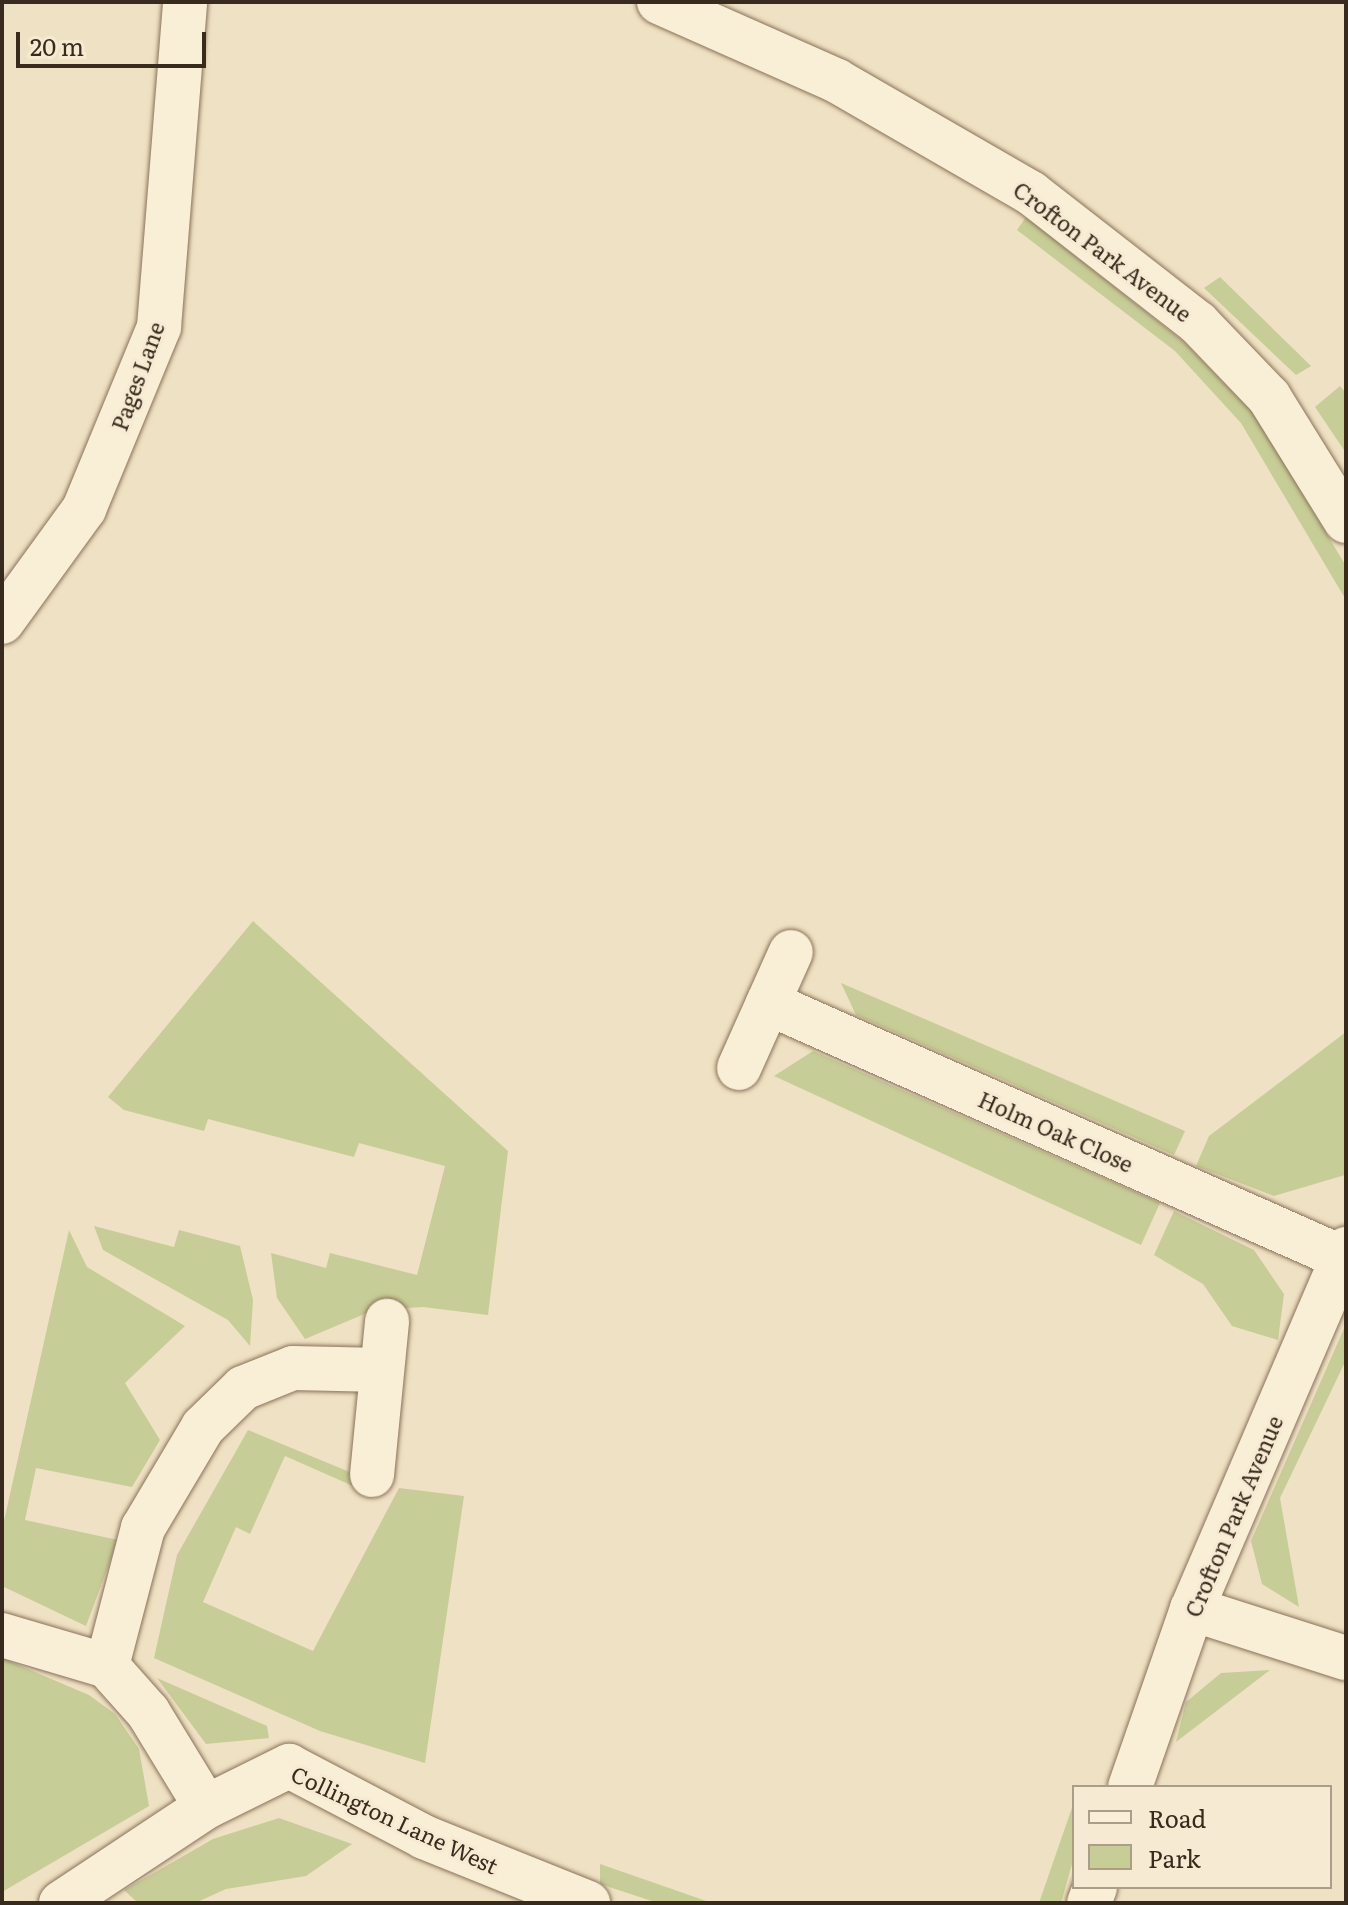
<!DOCTYPE html>
<style>
body{margin:0}
#map{position:relative;width:1348px;height:1905px;overflow:hidden;background:#efe1c3;font-family:Literata,serif}
div>[style]{position:absolute}
.green>*{inset:0;background:#c7cd96}
.roads{filter:drop-shadow(0 0 2px #897259) drop-shadow(0 0 2px #897259)}
.street>*{height:44px;margin:-22px;padding:0 22px;transform-origin:22px;border-radius:22px;background:#f9eed6}
span{translate:-50% -50%;white-space:nowrap;text-align:center;line-height:1.15;-webkit-text-stroke:6px #f6ebd2;paint-order:stroke}
.street-label{font-size:22px;color:#392a1e}
.frame{position:absolute;inset:0;border:4px solid #392a1e;pointer-events:none}
.legend{position:absolute;left:1072px;top:1785px;width:260px;height:104px;box-sizing:border-box;background:#f6ebd2;border:2px solid #aa9e8a;margin:0;padding:10px 14px;list-style:none;font-size:24px;color:#392a1e}
.legend li{display:flex;align-items:center;gap:16px;height:40px}
.legend b{width:40px;border:2px solid #aa9e8a}
.scale{position:absolute;left:16px;top:32px;width:190px;height:36px;box-sizing:border-box;border:4px solid #392a1e;border-top:0;padding-left:10px;font-size:24px;line-height:28px;white-space:nowrap;color:#392a1e;-webkit-text-stroke:6px #f6ebd2;paint-order:stroke}
</style>
<div id="map">
<div class="green">
<div style="clip-path:polygon(1026px 217px,1184px 342px,1255px 415px,1346px 566px,1346px 600px,1241px 423px,1175px 351px,1017px 230px)"></div>
<div style="clip-path:polygon(1220px 277px,1311px 366px,1296px 375px,1204px 288px)"></div>
<div style="clip-path:polygon(1340px 386px,1346px 393px,1346px 453px,1315px 407px)"></div>
<div style="clip-path:polygon(253px 921px,508px 1151px,488px 1315px,423px 1307px,374px 1310px,305px 1339px,277px 1298px,271px 1253px,326px 1268px,330px 1253px,417px 1275px,445px 1166px,359px 1143px,354px 1157px,208px 1119px,204px 1131px,124px 1110px,108px 1097px)"></div>
<div style="clip-path:polygon(841px 983px,1185px 1131px,1174px 1155px,856px 1015px)"></div>
<div style="clip-path:polygon(1346px 1032px,1345px 1175px,1274px 1196px,1196px 1166px,1209px 1136px)"></div>
<div style="clip-path:polygon(813px 1051px,1160px 1203px,1141px 1245px,774px 1076px)"></div>
<div style="clip-path:polygon(1174px 1211px,1254px 1250px,1284px 1294px,1278px 1340px,1232px 1326px,1203px 1284px,1154px 1255px)"></div>
<div style="clip-path:polygon(94px 1226px,174px 1247px,179px 1230px,240px 1246px,253px 1300px,250px 1346px,228px 1320px,103px 1250px)"></div>
<div style="clip-path:polygon(69px 1230px,87px 1267px,185px 1326px,125px 1383px,160px 1440px,132px 1487px,36px 1468px,25px 1520px,118px 1540px,86px 1626px,2px 1586px,2px 1530px)"></div>
<div style="clip-path:polygon(1346px 1324px,1346px 1360px,1280px 1498px,1299px 1607px,1262px 1584px,1251px 1541px)"></div>
<div style="clip-path:polygon(248px 1430px,352px 1473px,353px 1486px,285px 1456px,250px 1534px,236px 1527px,203px 1602px,313px 1651px,399px 1488px,464px 1496px,425px 1763px,320px 1731px,154px 1658px,177px 1555px)"></div>
<div style="clip-path:polygon(2px 1658px,89px 1695px,115px 1714px,139px 1749px,149px 1806px,2px 1892px)"></div>
<div style="clip-path:polygon(1270px 1670px,1176px 1742px,1186px 1702px,1221px 1673px)"></div>
<div style="clip-path:polygon(157px 1678px,267px 1726px,269px 1738px,206px 1744px)"></div>
<div style="clip-path:polygon(1074px 1802px,1074px 1857px,1061px 1903px,1039px 1903px)"></div>
<div style="clip-path:polygon(279px 1818px,352px 1844px,306px 1876px,226px 1889px,195px 1903px,138px 1903px,124px 1890px,213px 1839px)"></div>
<div style="clip-path:polygon(600px 1864px,712px 1903px,658px 1903px,600px 1884px)"></div>
</div>
<div class="roads">
<div class="street">
<div style="left:659px;top:2px;width:195px;rotate:23.9deg"></div>
<div style="left:837px;top:81px;width:224px;rotate:30deg"></div>
<div style="left:1031px;top:193px;width:212px;rotate:37.9deg"></div>
<div style="left:1198px;top:323px;width:103px;rotate:46.2deg"></div>
<div style="left:1269px;top:397px;width:146px;rotate:58.2deg"></div>
<div style="left:2px;top:622px;width:140px;rotate:-54deg"></div>
<div style="left:84px;top:509px;width:197px;rotate:-67.6deg"></div>
<div style="left:159px;top:327px;width:326px;rotate:-85.4deg"></div>
<div style="left:768px;top:1003px;width:629px;rotate:23.92deg"></div>
<div style="left:739px;top:1068px;width:127px;rotate:-65.9deg"></div>
<div style="left:372px;top:1475px;width:155px;rotate:-84.4deg"></div>
<div style="left:1192px;top:1609px;width:162px;rotate:17.7deg"></div>
<div style="left:2px;top:1635px;width:109px;rotate:16.4deg"></div>
<div style="left:107px;top:1666px;width:62px;rotate:48.3deg"></div>
<div style="left:148px;top:1712px;width:111px;rotate:58.6deg"></div>
<div style="left:107px;top:1666px;width:143px;rotate:-75.4deg"></div>
<div style="left:143px;top:1528px;width:117px;rotate:-59.3deg"></div>
<div style="left:203px;top:1427px;width:56px;rotate:-44.3deg"></div>
<div style="left:243px;top:1388px;width:54px;rotate:-21.8deg"></div>
<div style="left:293px;top:1368px;width:89px;rotate:1.3deg"></div>
<div style="left:1130px;top:1787px;width:188px;rotate:-70.8deg"></div>
<div style="left:1192px;top:1609px;width:392px;rotate:-66.8deg"></div>
<div style="left:61px;top:1903px;width:174px;rotate:-33.5deg"></div>
<div style="left:206px;top:1807px;width:93px;rotate:-26.3deg"></div>
<div style="left:289px;top:1766px;width:153px;rotate:27.7deg"></div>
<div style="left:424px;top:1837px;width:177px;rotate:21.9deg"></div>
<div style="left:1089px;top:1903px;width:17px;rotate:-69deg"></div>
</div>
</div>
<div class="street-label">
<span style="left:1103px;top:251px;rotate:37deg">Crofton Park Avenue</span>
<span style="left:137px;top:376px;rotate:-70deg">Pages Lane</span>
<span style="left:1056px;top:1131px;rotate:24deg">Holm Oak Close</span>
<span style="left:1233px;top:1516px;rotate:-67deg">Crofton Park Avenue</span>
<span style="left:395px;top:1819px;rotate:25deg">Collington Lane West</span>
</div>
<div class="frame"></div>
<ul class="legend">
<li><b style="height:10px;background:#f9eed6"></b>Road</li>
<li><b style="height:22px;background:#c7cd96"></b>Park</li>
</ul>
<div class="scale">20 m</div>
</div>
